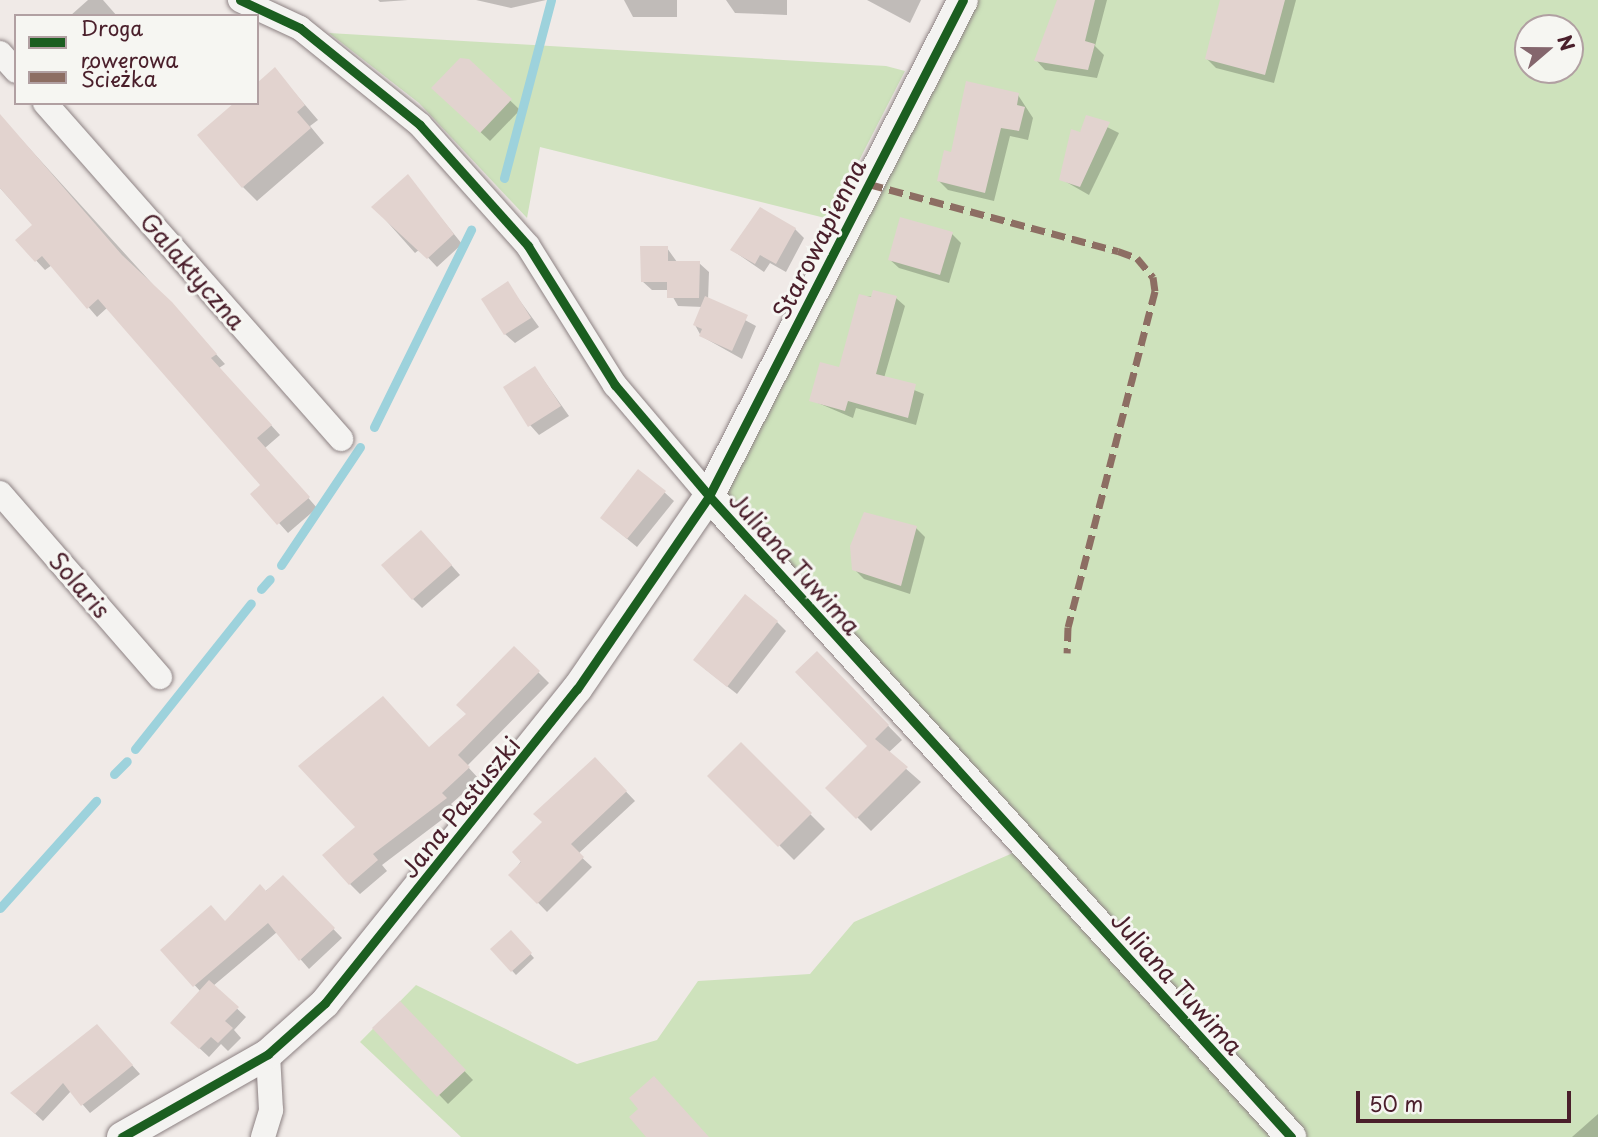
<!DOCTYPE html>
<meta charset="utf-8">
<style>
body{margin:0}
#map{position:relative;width:1598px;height:1137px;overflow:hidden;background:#f0eae7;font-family:"Playpen Sans",sans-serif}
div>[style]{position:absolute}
.green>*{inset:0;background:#cee2bc}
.shadow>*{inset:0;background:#0003}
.stream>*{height:9px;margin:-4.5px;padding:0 4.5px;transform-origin:4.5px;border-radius:4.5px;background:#9dd2dc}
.building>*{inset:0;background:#e2d3cf}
.roads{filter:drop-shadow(0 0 2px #8d8283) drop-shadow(0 0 2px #8d8283)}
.minor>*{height:24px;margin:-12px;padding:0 12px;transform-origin:12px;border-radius:12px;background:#f4f3f1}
.tertiary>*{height:30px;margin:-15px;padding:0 15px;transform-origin:15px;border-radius:15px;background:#f4f3f1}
.quiet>*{height:7px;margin-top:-3.5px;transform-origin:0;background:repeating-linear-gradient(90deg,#8d6e63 0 14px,transparent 0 21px)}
.cycleway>*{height:9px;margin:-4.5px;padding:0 4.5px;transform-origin:4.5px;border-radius:4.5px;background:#1b5e20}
span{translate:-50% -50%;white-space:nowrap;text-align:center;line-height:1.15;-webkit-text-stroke:6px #f6f6f2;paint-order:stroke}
.street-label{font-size:24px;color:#4a1f2b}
.legend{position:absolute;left:14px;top:14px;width:245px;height:91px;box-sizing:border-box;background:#f6f6f2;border:2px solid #b1a0a2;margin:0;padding:9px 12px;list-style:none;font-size:21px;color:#4a1f2b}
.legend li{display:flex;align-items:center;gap:14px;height:35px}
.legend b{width:35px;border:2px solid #b1a0a2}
.north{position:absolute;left:1514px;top:14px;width:70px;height:70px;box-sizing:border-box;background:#f6f6f2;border:2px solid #b1a0a2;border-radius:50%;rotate:70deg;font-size:19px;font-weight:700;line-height:28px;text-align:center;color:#4a1f2b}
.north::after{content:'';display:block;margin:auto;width:24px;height:32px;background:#84666d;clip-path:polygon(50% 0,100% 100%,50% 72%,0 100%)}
.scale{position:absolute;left:1356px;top:1091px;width:215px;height:32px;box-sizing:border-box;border:4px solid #4a1f2b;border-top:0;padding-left:9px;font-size:21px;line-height:24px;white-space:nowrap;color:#4a1f2b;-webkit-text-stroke:5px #f6f6f2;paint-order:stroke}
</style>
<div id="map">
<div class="green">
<div style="clip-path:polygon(evenodd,969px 0,1598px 0,1598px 1137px,461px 1137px,360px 1042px,416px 985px,577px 1064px,657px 1040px,698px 981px,810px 974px,854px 922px,1020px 850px,705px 502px,969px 0,1528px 28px,1570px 28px,1570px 70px,1528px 70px,1528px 28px)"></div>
<div style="clip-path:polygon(329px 33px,886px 66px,905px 71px,829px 219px,540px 147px,527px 218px,419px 103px)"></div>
</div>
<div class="shadow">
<div style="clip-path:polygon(88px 0,103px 0,117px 16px,70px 16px)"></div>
<div style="clip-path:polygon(378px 0,408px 0,380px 2px)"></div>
<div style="clip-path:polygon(476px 0,546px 0,511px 8px)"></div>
<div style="clip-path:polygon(624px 0,677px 0,677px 17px,633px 17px)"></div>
<div style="clip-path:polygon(726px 0,787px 0,787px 15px,735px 13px)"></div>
<div style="clip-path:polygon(867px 0,921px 0,910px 23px)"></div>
<div style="clip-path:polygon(1059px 0,1107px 0,1095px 46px,1104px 55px,1097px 78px,1045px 70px,1036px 60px)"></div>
<div style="clip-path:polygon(1222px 0,1296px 0,1274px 83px,1216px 68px,1207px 59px)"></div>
<div style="clip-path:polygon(468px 60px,520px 110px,490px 141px,443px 97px)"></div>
<div style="clip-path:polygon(275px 70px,318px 120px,310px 126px,324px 143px,257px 201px,243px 187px,257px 103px)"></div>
<div style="clip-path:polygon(1018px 95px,1033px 118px,1028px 140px,1010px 136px,994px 201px,948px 190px,939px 181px,952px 154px)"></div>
<div style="clip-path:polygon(0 116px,225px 364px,219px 368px,280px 435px,265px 448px,317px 508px,288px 533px,253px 494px,262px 485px,108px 307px,97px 317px,52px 265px,45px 270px,17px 240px,34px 226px,0 188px)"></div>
<div style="clip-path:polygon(1087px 117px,1119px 133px,1089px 195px,1061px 179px)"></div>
<div style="clip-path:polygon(408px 177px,462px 244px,437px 267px,420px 249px,415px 253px,374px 207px)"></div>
<div style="clip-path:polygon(795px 229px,804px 238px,786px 272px,770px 263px,764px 272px,732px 250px)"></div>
<div style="clip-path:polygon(952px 234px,961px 243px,949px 283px,899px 268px,889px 259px)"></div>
<div style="clip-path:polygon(667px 248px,677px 262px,699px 263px,709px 272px,708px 300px,756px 326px,742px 359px,701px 336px,695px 325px,703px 307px,678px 306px,669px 290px,652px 290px,642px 281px)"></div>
<div style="clip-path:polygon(507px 283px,539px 327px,515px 343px,505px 334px)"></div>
<div style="clip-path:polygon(860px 296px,896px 298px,905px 306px,884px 378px,924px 394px,916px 425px,856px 408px,853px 418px,811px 400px,840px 369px)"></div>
<div style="clip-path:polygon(535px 368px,569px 416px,539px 435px,530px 425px)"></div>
<div style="clip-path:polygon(664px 492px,674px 501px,637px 547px,602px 518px)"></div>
<div style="clip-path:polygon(916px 528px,925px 537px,910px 594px,864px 579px,854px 569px)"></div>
<div style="clip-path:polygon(430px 541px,460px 575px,422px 608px,413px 599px)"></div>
<div style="clip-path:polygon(777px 622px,786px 631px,737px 694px,705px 669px)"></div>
<div style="clip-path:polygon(514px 648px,549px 683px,467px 766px,479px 779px,451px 804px,456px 809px,382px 865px,387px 871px,360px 894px,350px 884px,358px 827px,468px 715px)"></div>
<div style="clip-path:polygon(817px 653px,902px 740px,888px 753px,921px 782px,871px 831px,828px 788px,870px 746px)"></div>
<div style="clip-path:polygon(741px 745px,825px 829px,794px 860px,710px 776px)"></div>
<div style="clip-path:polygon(595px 759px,635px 801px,578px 854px,592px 867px,547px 912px,511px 875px)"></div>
<div style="clip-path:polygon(283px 877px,342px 938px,309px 969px,277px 932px,213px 986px,246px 1017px,234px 1030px,241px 1038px,228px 1051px,221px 1044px,209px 1057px,182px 1032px,201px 992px,162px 950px,226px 923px)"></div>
<div style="clip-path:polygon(511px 932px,534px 958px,516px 975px,492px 949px)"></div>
<div style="clip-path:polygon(400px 1004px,473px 1080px,448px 1104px,375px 1028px)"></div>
<div style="clip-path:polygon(104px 1034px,140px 1074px,90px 1113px,71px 1091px,43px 1121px,20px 1100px)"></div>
<div style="clip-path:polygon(1598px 1114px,1598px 1137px,1572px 1137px)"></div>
</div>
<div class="stream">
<div style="left:504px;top:178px;width:184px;rotate:-75.2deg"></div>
<div style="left:374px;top:427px;width:220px;rotate:-63.8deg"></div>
<div style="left:281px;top:565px;width:142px;rotate:-56.2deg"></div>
<div style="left:261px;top:589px;width:13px;rotate:-48deg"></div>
<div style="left:135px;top:749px;width:186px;rotate:-51.5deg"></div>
<div style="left:114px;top:774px;width:18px;rotate:-45deg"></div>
<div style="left:0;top:908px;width:144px;rotate:-48.1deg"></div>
</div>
<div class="building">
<div style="clip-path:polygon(1057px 0,1095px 0,1085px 41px,1095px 44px,1088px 70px,1034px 61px)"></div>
<div style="clip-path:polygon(1220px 0,1285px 0,1265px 75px,1205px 59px)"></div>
<div style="clip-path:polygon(460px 58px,469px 59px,512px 99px,480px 133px,431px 88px)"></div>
<div style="clip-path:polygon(275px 67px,305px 105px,297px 112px,311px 128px,242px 188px,197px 135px,234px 103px,257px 103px,257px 83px)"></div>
<div style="clip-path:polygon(966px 81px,1019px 93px,1017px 105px,1025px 107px,1019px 131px,1001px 128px,985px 193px,937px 181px,944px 150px,951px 152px)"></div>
<div style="clip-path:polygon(0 114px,122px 255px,172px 302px,217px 354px,211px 358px,272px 425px,257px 438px,310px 497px,277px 525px,250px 494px,260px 485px,98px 299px,87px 309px,42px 256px,35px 262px,15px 240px,32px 225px,0 188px)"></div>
<div style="clip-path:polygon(1086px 115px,1110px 122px,1080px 187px,1059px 180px,1071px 129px,1080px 132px)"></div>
<div style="clip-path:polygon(408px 174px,454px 234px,427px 259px,371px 207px)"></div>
<div style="clip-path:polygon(760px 207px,796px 228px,776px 264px,760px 255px,755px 264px,730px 250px)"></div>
<div style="clip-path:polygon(900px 217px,953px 232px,940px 275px,888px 260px)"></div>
<div style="clip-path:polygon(640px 246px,668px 246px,668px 261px,700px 261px,699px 298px,667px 298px,667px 282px,641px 282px)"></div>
<div style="clip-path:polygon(508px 281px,531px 318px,504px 335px,481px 299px)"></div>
<div style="clip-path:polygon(873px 290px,897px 296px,876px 374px,916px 384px,908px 418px,848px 401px,845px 411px,809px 401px,820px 362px,839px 367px,859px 294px,871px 297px)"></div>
<div style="clip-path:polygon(705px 296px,748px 315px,732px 351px,699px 336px,702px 329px,693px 325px)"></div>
<div style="clip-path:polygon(535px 366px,561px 406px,528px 427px,503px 387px)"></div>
<div style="clip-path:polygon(638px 469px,666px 491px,627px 539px,600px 518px)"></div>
<div style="clip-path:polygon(864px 512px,917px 526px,901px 586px,852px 570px,850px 546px)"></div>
<div style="clip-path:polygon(421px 530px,452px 565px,412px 600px,381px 565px)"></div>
<div style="clip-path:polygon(745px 594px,778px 621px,727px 687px,693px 660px)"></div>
<div style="clip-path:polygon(514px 646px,540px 671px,458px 755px,470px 767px,442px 793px,447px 798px,373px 854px,378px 860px,349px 885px,322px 855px,355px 827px,298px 766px,383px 696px,429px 747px,466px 714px,456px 705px)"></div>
<div style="clip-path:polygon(817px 651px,889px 725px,875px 739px,908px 767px,856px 819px,825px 788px,867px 746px,795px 672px)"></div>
<div style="clip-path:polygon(741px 742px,812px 813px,778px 847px,707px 776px)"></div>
<div style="clip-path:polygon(595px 757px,627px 791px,571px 844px,584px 857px,537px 904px,508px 875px,521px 862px,512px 852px,542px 822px,533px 814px)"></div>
<div style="clip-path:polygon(283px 875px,335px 928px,299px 961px,268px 923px,193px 987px,160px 950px,211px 905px,225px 921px,260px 884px,266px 891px)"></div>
<div style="clip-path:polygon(511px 930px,532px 953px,511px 972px,490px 949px)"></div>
<div style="clip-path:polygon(209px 980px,239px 1007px,225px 1021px,233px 1028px,218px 1043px,211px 1037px,199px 1049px,170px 1023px)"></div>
<div style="clip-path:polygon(400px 1001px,466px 1070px,437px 1097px,372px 1028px)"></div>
<div style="clip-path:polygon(97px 1024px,133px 1065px,117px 1078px,81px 1106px,63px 1083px,35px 1114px,10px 1093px)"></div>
<div style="clip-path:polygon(654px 1076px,709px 1137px,646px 1137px,629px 1117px,638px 1109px,629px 1098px)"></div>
</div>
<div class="roads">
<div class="minor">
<div style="left:240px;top:0;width:66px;rotate:25deg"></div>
<div style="left:300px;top:28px;width:154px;rotate:38.9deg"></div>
<div style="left:420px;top:125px;width:162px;rotate:48.2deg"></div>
<div style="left:528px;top:246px;width:164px;rotate:58deg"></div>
<div style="left:615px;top:385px;width:145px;rotate:49.7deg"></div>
<div style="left:0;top:53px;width:24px;rotate:48deg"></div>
<div style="left:45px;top:103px;width:448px;rotate:48.6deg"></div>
<div style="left:0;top:493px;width:244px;rotate:49deg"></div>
<div style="left:263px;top:1137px;width:28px;rotate:-73deg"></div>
<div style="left:271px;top:1110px;width:56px;rotate:-93.1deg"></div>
</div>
<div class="tertiary">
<div style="left:709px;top:496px;width:866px;rotate:47.76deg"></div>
<div style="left:122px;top:1137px;width:168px;rotate:-29.6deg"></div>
<div style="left:268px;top:1054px;width:76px;rotate:-41.8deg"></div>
<div style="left:325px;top:1003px;width:403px;rotate:-51.3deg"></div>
<div style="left:577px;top:689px;width:234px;rotate:-55.6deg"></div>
<div style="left:709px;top:496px;width:557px;rotate:-62.88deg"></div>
</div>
</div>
<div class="quiet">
<div style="left:869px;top:184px;width:258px;rotate:15.1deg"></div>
<div style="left:1118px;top:251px;width:20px;rotate:20deg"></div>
<div style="left:1137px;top:258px;width:25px;rotate:50deg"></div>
<div style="left:1153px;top:277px;width:14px;rotate:82deg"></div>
<div style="left:1155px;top:291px;width:347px;rotate:104.5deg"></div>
<div style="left:1068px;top:627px;width:26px;rotate:92deg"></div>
</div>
<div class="cycleway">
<div style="left:240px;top:0;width:66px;rotate:25deg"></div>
<div style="left:300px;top:28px;width:154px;rotate:38.9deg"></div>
<div style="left:420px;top:125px;width:162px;rotate:48.2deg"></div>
<div style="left:528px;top:246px;width:164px;rotate:58deg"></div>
<div style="left:615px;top:385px;width:145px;rotate:49.7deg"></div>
<div style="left:709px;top:496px;width:866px;rotate:47.76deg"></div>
<div style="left:122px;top:1137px;width:168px;rotate:-29.6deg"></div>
<div style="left:268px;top:1054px;width:76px;rotate:-41.8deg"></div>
<div style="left:325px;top:1003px;width:403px;rotate:-51.3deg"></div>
<div style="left:577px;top:689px;width:234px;rotate:-55.6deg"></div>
<div style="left:709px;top:496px;width:557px;rotate:-62.88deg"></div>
</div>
<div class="street-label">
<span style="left:819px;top:239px;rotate:-63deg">Starowapienna</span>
<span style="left:193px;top:271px;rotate:49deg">Galaktyczna</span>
<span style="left:795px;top:563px;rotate:48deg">Juliana Tuwima</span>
<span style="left:80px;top:585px;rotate:49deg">Solaris</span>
<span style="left:460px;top:807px;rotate:-51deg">Jana Pastuszki</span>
<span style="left:1177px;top:983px;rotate:48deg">Juliana Tuwima</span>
</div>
<ul class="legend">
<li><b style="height:9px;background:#1b5e20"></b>Droga rowerowa</li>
<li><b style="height:9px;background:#8d6e63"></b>Ścieżka</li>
</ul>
<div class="north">N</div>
<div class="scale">50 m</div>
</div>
